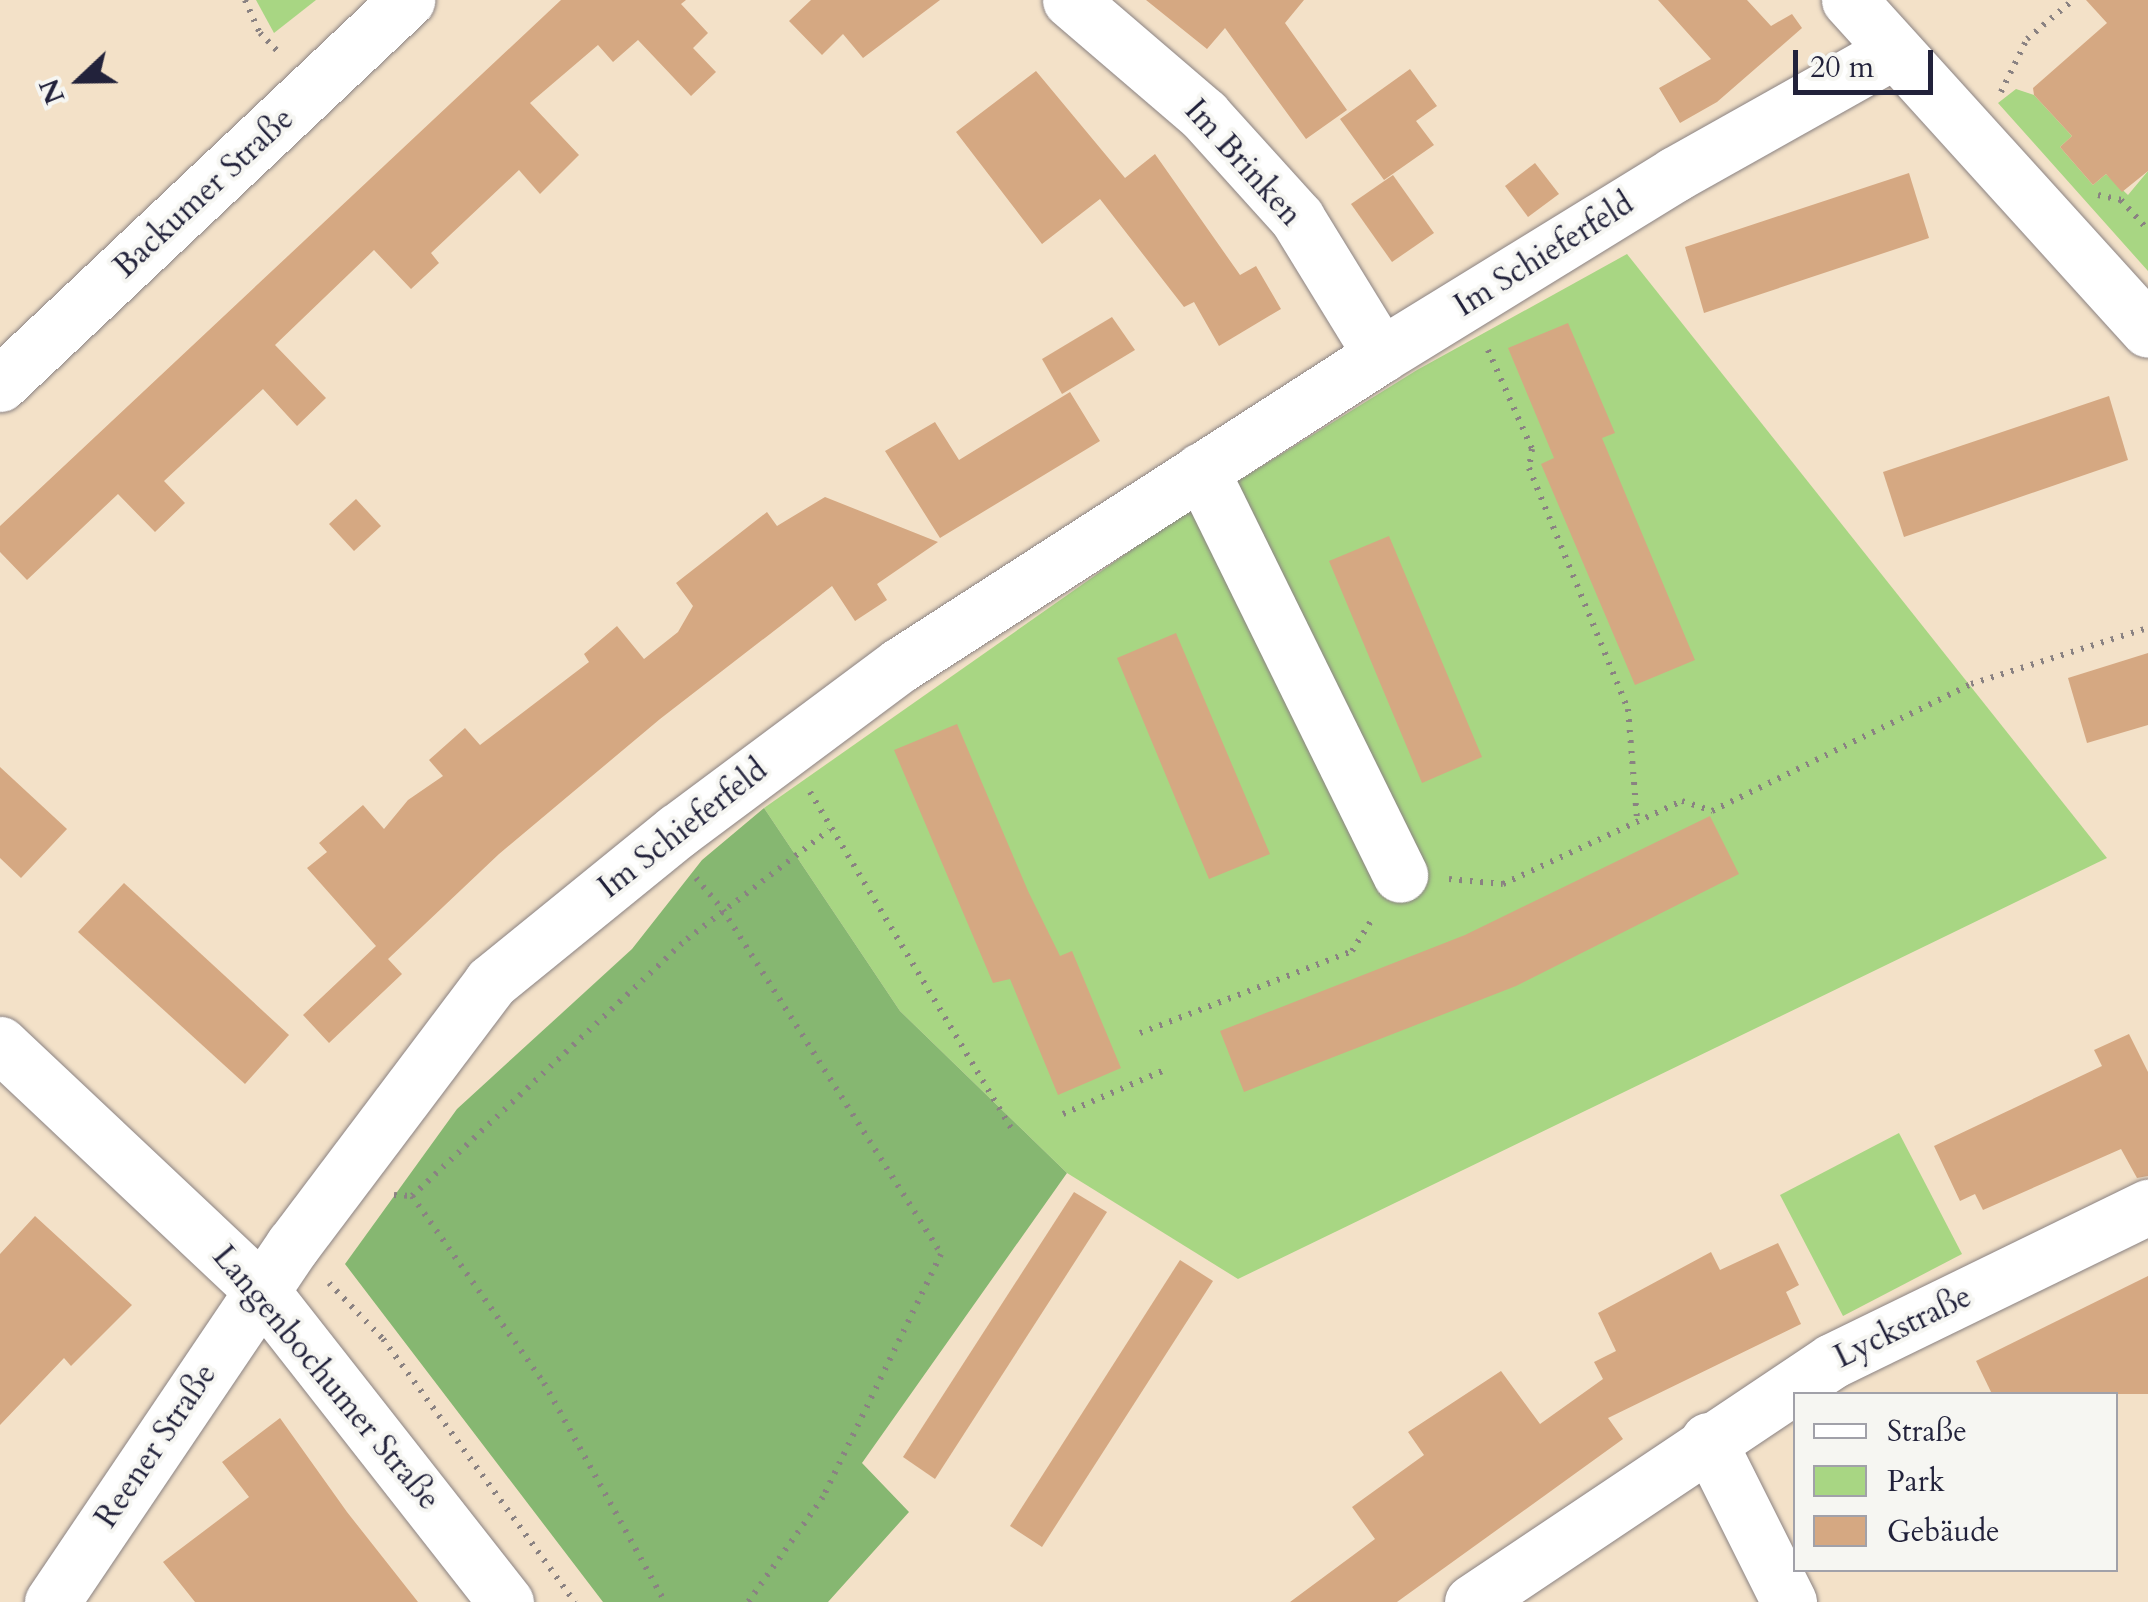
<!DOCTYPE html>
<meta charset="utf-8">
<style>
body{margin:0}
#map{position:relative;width:2148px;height:1602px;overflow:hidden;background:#f3e1c8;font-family:Cardo,serif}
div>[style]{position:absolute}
.green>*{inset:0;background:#a8d683}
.forest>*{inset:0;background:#86b771}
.building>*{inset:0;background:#d5a882}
.path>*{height:6px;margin-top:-3px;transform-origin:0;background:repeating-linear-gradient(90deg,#8a8282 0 2.5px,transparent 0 10.5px)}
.roads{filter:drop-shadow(0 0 2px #8a8282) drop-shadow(0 0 2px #8a8282)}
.minor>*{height:55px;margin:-27.5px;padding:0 27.5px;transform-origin:27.5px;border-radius:27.5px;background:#fff}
.tertiary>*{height:55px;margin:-27.5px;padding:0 27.5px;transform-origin:27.5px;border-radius:27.5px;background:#fff}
span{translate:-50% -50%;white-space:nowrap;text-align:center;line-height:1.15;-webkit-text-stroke:8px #f6f6f2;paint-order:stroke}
.street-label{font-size:32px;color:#22223b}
.legend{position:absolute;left:1793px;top:1392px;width:325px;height:180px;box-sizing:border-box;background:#f6f6f2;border:2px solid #a1a1a9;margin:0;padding:12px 18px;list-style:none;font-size:30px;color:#22223b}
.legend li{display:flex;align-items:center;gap:20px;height:50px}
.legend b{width:50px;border:2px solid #a1a1a9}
.north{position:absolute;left:30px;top:30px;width:100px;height:100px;-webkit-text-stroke:8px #f6f6f2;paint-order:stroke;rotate:248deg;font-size:28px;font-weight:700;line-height:40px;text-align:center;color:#22223b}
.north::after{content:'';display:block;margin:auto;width:35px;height:45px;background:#22223b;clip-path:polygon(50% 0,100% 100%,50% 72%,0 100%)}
.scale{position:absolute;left:1793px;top:50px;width:140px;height:45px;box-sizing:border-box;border:5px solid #22223b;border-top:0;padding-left:12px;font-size:30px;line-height:35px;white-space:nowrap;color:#22223b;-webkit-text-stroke:8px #f6f6f2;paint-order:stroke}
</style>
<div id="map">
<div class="green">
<div style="clip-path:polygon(256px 0,316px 0,274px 33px)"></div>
<div style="clip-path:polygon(2016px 89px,2034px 95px,2072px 136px,2060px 147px,2093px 185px,2106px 174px,2128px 195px,2148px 171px,2148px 271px,1998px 103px)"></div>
<div style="clip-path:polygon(1627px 254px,2107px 858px,1238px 1279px,1067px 1173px,900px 1011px,764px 808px,1167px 525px,1417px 370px)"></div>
<div style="clip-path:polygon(1899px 1133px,1962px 1254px,1843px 1316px,1780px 1195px)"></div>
</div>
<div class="forest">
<div style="clip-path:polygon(764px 808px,900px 1011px,1067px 1173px,862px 1463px,909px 1512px,828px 1602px,603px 1602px,345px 1264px,457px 1109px,632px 949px,702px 860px)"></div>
</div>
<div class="building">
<div style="clip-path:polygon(561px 0,686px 0,681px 4px,708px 33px,693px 48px,716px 72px,691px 96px,638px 40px,613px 62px,598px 45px,530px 103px,579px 155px,540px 194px,519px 170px,431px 253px,439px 263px,411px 289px,374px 250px,275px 345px,326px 398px,297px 426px,263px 389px,164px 481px,185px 503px,155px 532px,118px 494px,27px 580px,0 552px,0 526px)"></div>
<div style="clip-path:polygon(811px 0,940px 0,863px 58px,843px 34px,822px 55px,789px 21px)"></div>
<div style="clip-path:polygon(1146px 0,1304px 0,1285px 23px,1347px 110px,1306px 139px,1225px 28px,1207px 49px)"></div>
<div style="clip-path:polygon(1658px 0,1747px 0,1771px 26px,1792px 14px,1802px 28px,1717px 102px,1680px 123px,1659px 88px,1711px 59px)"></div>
<div style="clip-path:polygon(2086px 0,2148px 0,2148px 171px,2122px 192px,2106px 174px,2093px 185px,2060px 147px,2072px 136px,2034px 95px,2033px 88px,2107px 23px)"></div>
<div style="clip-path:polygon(1410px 69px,1437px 106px,1416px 121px,1434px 145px,1384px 180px,1340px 119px)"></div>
<div style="clip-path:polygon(1036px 71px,1125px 178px,1155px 154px,1240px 275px,1256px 266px,1281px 309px,1219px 346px,1194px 302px,1184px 307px,1100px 199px,1042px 244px,956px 132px)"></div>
<div style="clip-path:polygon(1535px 163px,1559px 194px,1528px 217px,1505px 186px)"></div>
<div style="clip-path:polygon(1909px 173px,1929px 238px,1704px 313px,1685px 247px)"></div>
<div style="clip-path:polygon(1393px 175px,1434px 233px,1392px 262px,1351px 204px)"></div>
<div style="clip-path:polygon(1112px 317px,1135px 350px,1062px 394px,1042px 359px)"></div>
<div style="clip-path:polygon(1568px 323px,1615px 433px,1602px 438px,1695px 660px,1635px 685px,1541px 464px,1554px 458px,1508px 348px)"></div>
<div style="clip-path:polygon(1070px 392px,1100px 441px,940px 538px,885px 451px,935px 422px,959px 460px)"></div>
<div style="clip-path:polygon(2109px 396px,2128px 460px,1904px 537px,1883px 472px)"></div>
<div style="clip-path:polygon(825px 497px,938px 542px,877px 584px,887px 600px,855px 621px,832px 586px,660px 719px,499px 854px,388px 959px,402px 974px,329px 1043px,303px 1015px,376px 946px,307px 868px,327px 852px,319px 843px,363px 805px,384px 829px,408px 800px,443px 776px,429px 760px,465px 728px,480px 745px,589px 662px,584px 654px,617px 626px,644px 659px,678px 632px,693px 606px,676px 583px,767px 512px,777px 526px)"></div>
<div style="clip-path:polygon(356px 499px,381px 526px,354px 551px,329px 524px)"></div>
<div style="clip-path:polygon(1389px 536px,1482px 757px,1422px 783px,1329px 561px)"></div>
<div style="clip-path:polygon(1176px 633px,1270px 854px,1209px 879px,1117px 658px)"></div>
<div style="clip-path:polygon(2148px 653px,2148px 725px,2087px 743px,2068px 678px)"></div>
<div style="clip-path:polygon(957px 724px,1028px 891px,1060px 956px,1072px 951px,1121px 1068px,1058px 1095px,1010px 979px,993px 983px,894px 750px)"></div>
<div style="clip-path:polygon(0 767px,67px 829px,21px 878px,0 858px)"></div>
<div style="clip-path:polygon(1710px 816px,1739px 874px,1516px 986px,1244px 1092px,1220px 1031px,1465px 935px)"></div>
<div style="clip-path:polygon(124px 883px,289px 1035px,245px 1084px,78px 932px)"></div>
<div style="clip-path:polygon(2129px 1034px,2148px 1072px,2148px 1176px,2137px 1178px,2121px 1149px,1983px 1210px,1975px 1194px,1960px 1201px,1934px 1146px,2102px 1066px,2094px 1050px)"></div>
<div style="clip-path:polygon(1074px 1192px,1107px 1212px,935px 1479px,903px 1457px)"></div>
<div style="clip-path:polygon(35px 1216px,132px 1305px,71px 1366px,64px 1358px,0 1425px,0 1254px)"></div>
<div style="clip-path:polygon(1778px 1243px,1799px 1285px,1786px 1292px,1801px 1324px,1608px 1418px,1623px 1439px,1397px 1602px,1290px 1602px,1375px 1539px,1352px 1507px,1424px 1455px,1408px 1432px,1501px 1371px,1540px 1424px,1603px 1379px,1594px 1362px,1616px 1351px,1598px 1313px,1711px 1252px,1720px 1270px)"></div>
<div style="clip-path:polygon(1180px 1260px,1213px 1281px,1042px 1547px,1010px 1526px)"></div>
<div style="clip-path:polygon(2148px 1276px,2148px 1394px,1992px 1394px,1976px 1361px)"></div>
<div style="clip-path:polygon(280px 1418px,347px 1512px,418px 1602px,195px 1602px,163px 1562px,249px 1497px,222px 1462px)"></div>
</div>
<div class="path">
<div style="left:245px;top:0;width:36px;rotate:66deg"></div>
<div style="left:260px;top:33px;width:28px;rotate:46deg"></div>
<div style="left:2001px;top:92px;width:59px;rotate:-63.9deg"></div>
<div style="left:2027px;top:39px;width:60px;rotate:-40.3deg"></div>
<div style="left:2098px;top:195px;width:24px;rotate:12deg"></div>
<div style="left:2121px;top:200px;width:40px;rotate:48deg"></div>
<div style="left:1488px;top:350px;width:108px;rotate:66deg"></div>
<div style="left:1532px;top:449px;width:19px;rotate:99deg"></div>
<div style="left:1529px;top:468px;width:261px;rotate:67.7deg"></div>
<div style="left:1628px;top:709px;width:110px;rotate:85.3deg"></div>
<div style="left:810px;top:792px;width:393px;rotate:59.1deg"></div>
<div style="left:696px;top:878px;width:42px;rotate:49.8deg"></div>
<div style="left:723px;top:910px;width:407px;rotate:57.6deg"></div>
<div style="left:941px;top:1254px;width:270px;rotate:115.9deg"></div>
<div style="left:823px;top:1497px;width:129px;rotate:125.5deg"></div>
<div style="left:1449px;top:879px;width:54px;rotate:5.3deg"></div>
<div style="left:1503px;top:884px;width:197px;rotate:-24.9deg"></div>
<div style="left:1682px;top:801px;width:32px;rotate:18deg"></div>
<div style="left:1712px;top:811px;width:288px;rotate:-26.1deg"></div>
<div style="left:1971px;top:684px;width:186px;rotate:-17.6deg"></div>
<div style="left:1140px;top:1033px;width:227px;rotate:-21.1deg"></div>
<div style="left:1352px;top:951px;width:41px;rotate:-57.8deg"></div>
<div style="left:1063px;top:1114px;width:113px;rotate:-23.4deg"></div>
<div style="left:394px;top:1195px;width:18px;rotate:3deg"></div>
<div style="left:412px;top:1196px;width:229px;rotate:54.8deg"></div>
<div style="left:544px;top:1383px;width:250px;rotate:61.1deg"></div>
<div style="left:412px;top:1196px;width:376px;rotate:-43.1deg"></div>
<div style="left:687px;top:939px;width:179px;rotate:-37.5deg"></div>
<div style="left:329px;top:1283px;width:78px;rotate:46deg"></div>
<div style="left:383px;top:1339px;width:326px;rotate:53.9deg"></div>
</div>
<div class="roads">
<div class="minor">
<div style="left:1070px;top:0;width:177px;rotate:40.6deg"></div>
<div style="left:1204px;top:115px;width:139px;rotate:47.9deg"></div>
<div style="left:1297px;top:218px;width:161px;rotate:58.5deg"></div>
<div style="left:1849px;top:0;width:445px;rotate:47.8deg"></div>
<div style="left:0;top:384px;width:560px;rotate:-43.33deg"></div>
<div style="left:1201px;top:470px;width:451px;rotate:63.8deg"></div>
<div style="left:1708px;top:1440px;width:181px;rotate:63.4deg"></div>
<div style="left:52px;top:1602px;width:431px;rotate:-56deg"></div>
<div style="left:293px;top:1245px;width:329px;rotate:-53deg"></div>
<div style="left:491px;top:982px;width:240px;rotate:-39.1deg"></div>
<div style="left:677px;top:831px;width:278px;rotate:-36.7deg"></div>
<div style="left:900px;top:665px;width:572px;rotate:-32.8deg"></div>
<div style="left:1381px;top:355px;width:345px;rotate:-31.6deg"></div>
<div style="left:1675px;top:174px;width:251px;rotate:-29.3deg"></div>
<div style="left:1472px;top:1602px;width:433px;rotate:-33.8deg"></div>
<div style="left:1832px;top:1361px;width:352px;rotate:-26deg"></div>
</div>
<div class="tertiary">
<div style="left:0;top:1044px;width:359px;rotate:43.3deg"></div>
<div style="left:261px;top:1290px;width:397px;rotate:51.9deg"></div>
</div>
</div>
<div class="street-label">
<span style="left:1243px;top:163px;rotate:48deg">Im Brinken</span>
<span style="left:204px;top:193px;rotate:-43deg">Backumer Straße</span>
<span style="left:1544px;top:255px;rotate:-32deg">Im Schieferfeld</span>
<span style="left:683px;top:829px;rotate:-38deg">Im Schieferfeld</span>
<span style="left:1903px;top:1327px;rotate:-26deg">Lyckstraße</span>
<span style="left:326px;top:1378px;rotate:50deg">Langenbochumer Straße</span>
<span style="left:156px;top:1446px;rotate:-56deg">Reener Straße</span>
</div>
<ul class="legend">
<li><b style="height:12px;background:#fff"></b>Straße</li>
<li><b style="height:28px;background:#a8d683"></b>Park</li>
<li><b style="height:28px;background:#d5a882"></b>Gebäude</li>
</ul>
<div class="north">N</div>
<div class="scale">20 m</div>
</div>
